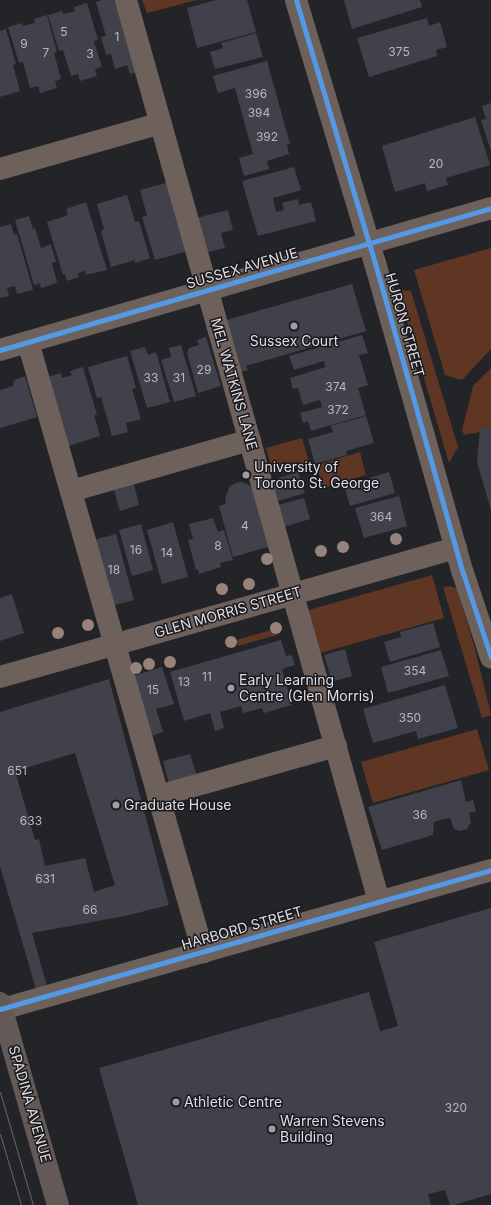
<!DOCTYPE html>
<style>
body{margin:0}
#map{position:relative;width:491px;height:1205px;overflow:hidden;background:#232427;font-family:Inter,sans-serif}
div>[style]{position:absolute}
.green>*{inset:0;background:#5e3623}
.building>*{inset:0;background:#41414c}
.minor>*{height:22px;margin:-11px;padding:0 11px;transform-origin:11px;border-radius:11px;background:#6e605b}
.major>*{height:22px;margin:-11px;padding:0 11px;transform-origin:11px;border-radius:11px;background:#635956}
.tram>*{height:1px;margin:-0.5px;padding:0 0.5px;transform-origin:0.5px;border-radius:0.5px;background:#686261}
.cycleway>*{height:5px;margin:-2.5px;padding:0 2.5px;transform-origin:2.5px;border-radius:2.5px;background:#5399e6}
.trees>*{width:12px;height:12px;margin:-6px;border-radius:50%;background:#97837b}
.dots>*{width:11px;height:11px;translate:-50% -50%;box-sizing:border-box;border:2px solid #19191f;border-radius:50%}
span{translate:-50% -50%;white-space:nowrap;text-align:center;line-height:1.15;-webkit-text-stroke:3px #19191f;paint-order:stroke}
.number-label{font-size:12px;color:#b8b8bd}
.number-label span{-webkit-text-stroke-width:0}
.street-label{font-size:14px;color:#dfdfe3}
.poi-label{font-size:14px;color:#dfdfe3}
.left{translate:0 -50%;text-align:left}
</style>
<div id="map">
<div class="green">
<div style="clip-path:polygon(142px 0,197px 0,147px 13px)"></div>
<div style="clip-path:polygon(491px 248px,491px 349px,462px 380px,445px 375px,414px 270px)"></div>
<div style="clip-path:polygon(398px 290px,411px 291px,458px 447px,449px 463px)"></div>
<div style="clip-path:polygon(491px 368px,491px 428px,480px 428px,480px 432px,464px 435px,462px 430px,473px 386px)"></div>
<div style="clip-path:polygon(302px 438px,310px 464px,273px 474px,266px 448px)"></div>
<div style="clip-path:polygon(360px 452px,366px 475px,323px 488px,317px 465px)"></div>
<div style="clip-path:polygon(432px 575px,444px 618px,317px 654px,305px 611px)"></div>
<div style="clip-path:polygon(449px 586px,457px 588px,475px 649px,491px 714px,491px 715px,482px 718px,443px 587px)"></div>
<div style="clip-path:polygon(275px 629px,277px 635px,238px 646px,236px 640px)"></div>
<div style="clip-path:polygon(477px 729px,489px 770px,373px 803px,361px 762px)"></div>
</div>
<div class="building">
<div style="clip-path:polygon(102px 0,120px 0,141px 71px,130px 74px,127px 65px,115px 69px,111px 54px,106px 55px,101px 37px,106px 36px,96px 2px)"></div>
<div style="clip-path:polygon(216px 0,247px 0,256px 32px,197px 48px,187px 8px)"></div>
<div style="clip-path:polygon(344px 0,420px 0,422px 7px,352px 29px)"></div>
<div style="clip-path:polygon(87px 3px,98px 40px,94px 41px,102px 67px,95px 69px,97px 76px,80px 81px,78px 74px,71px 76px,63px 50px,59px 51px,48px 15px,62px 11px,63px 14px,75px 11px,74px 7px)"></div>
<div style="clip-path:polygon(47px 15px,57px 52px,54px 53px,61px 79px,55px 81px,57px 88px,40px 93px,38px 86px,30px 88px,23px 62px,19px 63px,8px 27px,22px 23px,23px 26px,35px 23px,34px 19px)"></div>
<div style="clip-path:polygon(427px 18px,429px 26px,440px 22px,447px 47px,436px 50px,437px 56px,369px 77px,357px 38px)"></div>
<div style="clip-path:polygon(6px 29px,16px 64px,13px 65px,20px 91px,0 97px,0 31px)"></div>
<div style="clip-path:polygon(256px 33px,263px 57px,215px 69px,210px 52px,223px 48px,221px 43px)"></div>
<div style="clip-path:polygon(267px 61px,290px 144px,287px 145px,289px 154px,267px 161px,269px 169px,244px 176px,239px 158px,253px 154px,235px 88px,218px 93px,213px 76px)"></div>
<div style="clip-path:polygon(491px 103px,491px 151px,481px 120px,486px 119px,482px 106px)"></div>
<div style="clip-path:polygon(475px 117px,490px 165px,446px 178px,448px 185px,427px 191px,425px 183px,395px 192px,382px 146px)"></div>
<div style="clip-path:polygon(294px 167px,301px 190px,273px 198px,276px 212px,284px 210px,282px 203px,298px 199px,299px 205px,311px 202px,316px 221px,258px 236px,242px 181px)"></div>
<div style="clip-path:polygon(169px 182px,192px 250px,155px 260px,142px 217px,147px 216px,140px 190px)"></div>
<div style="clip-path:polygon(127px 195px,135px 222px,139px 221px,150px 258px,135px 263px,135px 260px,111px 267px,101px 231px,104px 229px,97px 204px)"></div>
<div style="clip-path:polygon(86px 202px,107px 270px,86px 275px,85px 271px,78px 273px,79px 277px,67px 281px,65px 274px,63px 275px,47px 222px,68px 215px,66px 209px)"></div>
<div style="clip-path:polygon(228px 210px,233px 230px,221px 233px,225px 248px,205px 253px,196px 218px)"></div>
<div style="clip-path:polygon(29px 216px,33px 229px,35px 228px,41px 248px,51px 244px,56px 262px,52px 263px,57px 283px,41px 288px,40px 283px,34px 285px,15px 220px)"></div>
<div style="clip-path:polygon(11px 224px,14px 235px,17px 234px,33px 290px,17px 294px,15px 286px,7px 288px,9px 296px,0 298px,0 227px)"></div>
<div style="clip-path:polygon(352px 284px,366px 331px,246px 366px,248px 370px,238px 373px,223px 321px)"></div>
<div style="clip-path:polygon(362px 335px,368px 353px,359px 355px,368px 385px,358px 388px,366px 415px,311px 431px,308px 421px,303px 423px,300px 413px,322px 407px,320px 400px,303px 405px,298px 388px,293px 389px,290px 378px,326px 367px,325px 365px,324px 361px,294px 370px,289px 356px)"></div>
<div style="clip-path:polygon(206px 337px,221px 386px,198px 393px,187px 353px,189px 348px,199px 345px,197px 340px)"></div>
<div style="clip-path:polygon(181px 345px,196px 396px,174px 402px,161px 360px,171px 357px,169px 348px)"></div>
<div style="clip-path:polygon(145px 347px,148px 355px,156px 352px,170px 402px,147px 408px,130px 351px)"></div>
<div style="clip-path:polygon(127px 356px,136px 388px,132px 389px,141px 419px,126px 423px,128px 432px,112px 436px,101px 397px,97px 398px,88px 367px)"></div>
<div style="clip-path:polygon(83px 367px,97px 415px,94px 415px,100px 436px,68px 446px,45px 378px,61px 373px,62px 378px,72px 375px,70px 371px)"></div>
<div style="clip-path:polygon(25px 376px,37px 417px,0 428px,0 390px,13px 386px,14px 380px)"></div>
<div style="clip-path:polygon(366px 416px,374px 443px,346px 451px,347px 455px,315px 464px,308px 439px,333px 432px,331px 426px)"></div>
<div style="clip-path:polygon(480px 428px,491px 428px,491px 510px,477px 462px)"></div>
<div style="clip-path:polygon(298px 472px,305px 493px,278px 501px,272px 480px)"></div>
<div style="clip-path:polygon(389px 472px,395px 493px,350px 506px,344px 486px)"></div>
<div style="clip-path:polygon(242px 482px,249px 485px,254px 489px,271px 546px,233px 557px,219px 506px,226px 504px,225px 498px,230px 486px,236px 483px)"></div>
<div style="clip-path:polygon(134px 484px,139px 505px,120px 511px,114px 490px)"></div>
<div style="clip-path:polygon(399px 496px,407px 526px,364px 538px,355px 508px)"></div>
<div style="clip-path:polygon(304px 498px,310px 519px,284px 527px,278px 505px)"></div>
<div style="clip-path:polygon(213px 518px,218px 532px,224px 530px,233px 560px,220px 563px,221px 567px,199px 574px,198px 569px,196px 570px,188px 540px,193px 539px,189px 524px)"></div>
<div style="clip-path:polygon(173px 522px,188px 577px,162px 584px,147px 530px)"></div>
<div style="clip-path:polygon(141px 524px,153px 570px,132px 576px,119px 530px)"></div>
<div style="clip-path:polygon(116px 534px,134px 600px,112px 606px,94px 540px)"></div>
<div style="clip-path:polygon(12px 594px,24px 633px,0 641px,0 598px)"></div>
<div style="clip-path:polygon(433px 623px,440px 647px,390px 662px,384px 642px,401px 637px,400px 632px)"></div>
<div style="clip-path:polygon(281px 640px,286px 656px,292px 655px,295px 665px,282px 669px,292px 705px,264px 713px,262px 708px,243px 713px,241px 706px,220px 712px,224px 728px,215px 731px,210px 713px,184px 721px,170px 672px)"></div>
<div style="clip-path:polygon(345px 649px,352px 676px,332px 682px,324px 655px)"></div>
<div style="clip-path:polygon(441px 650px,449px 676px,388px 693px,381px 667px)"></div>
<div style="clip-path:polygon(162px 667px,174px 704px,156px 709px,163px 732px,151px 736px,133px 676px)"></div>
<div style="clip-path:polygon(evenodd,109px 679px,169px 905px,125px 916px,32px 933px,49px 993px,38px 996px,0 866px,0 712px,109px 679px,75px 753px,115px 885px,94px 892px,85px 858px,45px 866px,39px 839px,35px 840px,15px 771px,75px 753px)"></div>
<div style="clip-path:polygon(445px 685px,458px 728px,418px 739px,416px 731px,373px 743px,363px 709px)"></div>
<div style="clip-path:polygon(190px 754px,197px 776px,169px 784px,163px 761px)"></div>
<div style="clip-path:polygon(461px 780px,466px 802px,473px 800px,476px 811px,469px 813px,471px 822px,467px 829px,459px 831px,454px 829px,450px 818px,441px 820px,434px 822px,433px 835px,382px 850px,368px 807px)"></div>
<div style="clip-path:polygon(491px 908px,491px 1194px,454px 1205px,450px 1205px,445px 1190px,428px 1194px,431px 1205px,138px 1205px,99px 1068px,369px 992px,380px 1031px,398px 1026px,374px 942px)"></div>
</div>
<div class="minor">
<div style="left:126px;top:0;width:936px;rotate:74.32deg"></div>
<div style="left:296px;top:0;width:275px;rotate:73.3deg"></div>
<div style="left:375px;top:263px;width:322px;rotate:74.2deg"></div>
<div style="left:463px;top:573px;width:89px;rotate:71.6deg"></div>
<div style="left:0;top:169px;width:167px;rotate:-15.9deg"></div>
<div style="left:28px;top:342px;width:635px;rotate:73.99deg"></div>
<div style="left:0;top:350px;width:511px;rotate:-16.13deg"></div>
<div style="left:71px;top:491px;width:186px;rotate:-15.9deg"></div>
<div style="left:0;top:677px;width:474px;rotate:-15.8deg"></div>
<div style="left:158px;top:796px;width:185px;rotate:-15.7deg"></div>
<div style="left:2px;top:1009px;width:508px;rotate:-15.87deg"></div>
</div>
<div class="major">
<div style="left:0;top:1003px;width:210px;rotate:74deg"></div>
</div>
<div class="tram">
<div style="left:0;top:1092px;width:118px;rotate:73.7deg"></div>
<div style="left:0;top:1134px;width:74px;rotate:73.5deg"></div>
</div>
<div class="cycleway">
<div style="left:296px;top:0;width:275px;rotate:73.3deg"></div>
<div style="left:375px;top:263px;width:322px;rotate:74.2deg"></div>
<div style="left:463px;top:573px;width:89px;rotate:71.6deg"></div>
<div style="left:0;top:350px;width:511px;rotate:-16.13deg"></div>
<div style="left:0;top:1009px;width:510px;rotate:-15.81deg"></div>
</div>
<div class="trees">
<div style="left:396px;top:539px"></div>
<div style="left:343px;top:547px"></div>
<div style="left:321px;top:551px"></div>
<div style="left:267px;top:559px"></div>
<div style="left:249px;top:584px"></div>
<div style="left:222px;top:589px"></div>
<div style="left:88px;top:625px"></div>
<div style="left:276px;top:628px"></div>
<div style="left:58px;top:633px"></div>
<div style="left:231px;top:642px"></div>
<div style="left:170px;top:662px"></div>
<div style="left:149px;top:664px"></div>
<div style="left:136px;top:668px"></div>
</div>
<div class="dots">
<div style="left:294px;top:326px;background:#9d9ea1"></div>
<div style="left:246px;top:475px;background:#9d9ea1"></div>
<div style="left:231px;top:688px;background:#9d9ea1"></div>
<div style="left:116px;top:805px;background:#9d9ea1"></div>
<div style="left:176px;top:1102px;background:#9d9ea1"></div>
<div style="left:272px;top:1129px;background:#9d9ea1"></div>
</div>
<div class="number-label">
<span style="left:64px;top:32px">5</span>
<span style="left:117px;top:37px">1</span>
<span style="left:24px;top:44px">9</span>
<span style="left:399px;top:52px">375</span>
<span style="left:46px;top:53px">7</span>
<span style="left:90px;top:54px">3</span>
<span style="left:256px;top:94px">396</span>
<span style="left:259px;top:113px">394</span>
<span style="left:267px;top:137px">392</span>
<span style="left:436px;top:164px">20</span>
<span style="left:204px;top:370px">29</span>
<span style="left:151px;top:378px">33</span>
<span style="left:179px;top:378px">31</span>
<span style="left:336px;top:387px">374</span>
<span style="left:338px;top:410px">372</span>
<span style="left:381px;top:517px">364</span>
<span style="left:245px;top:526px">4</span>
<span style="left:218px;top:546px">8</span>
<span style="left:136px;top:550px">16</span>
<span style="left:167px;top:553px">14</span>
<span style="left:114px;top:570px">18</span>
<span style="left:415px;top:671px">354</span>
<span style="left:207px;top:677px">11</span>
<span style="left:184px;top:682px">13</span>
<span style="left:153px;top:690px">15</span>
<span style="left:410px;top:718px">350</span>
<span style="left:17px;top:771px">651</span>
<span style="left:420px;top:815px">36</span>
<span style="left:31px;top:821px">633</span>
<span style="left:45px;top:879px">631</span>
<span style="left:90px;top:910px">66</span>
<span style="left:456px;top:1108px">320</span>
</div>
<div class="street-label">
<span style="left:242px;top:268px;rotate:-16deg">SUSSEX AVENUE</span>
<span style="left:405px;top:325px;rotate:74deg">HURON STREET</span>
<span style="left:234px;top:384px;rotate:74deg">MEL WATKINS LANE</span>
<span style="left:228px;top:612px;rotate:-16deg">GLEN MORRIS STREET</span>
<span style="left:242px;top:928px;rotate:-16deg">HARBORD STREET</span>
<span style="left:30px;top:1104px;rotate:74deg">SPADINA AVENUE</span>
</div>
<div class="poi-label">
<span style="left:294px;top:341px">Sussex Court</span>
<span class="left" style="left:254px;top:475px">University of<br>Toronto St. George</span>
<span class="left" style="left:239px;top:688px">Early Learning<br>Centre (Glen Morris)</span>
<span class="left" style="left:124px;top:805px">Graduate House</span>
<span class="left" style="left:184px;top:1102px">Athletic Centre</span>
<span class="left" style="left:280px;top:1129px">Warren Stevens<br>Building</span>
</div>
</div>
